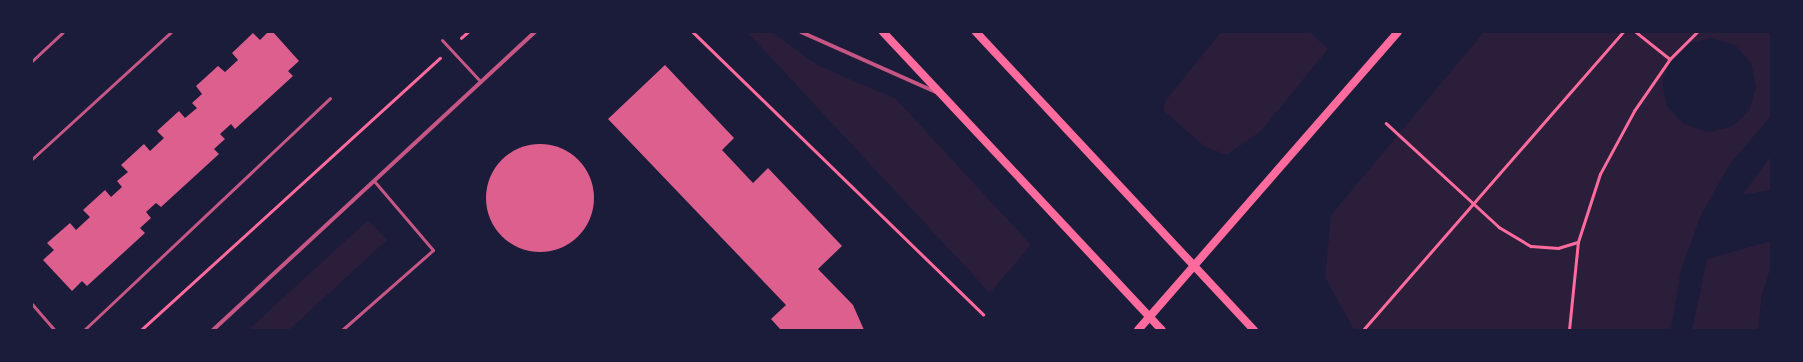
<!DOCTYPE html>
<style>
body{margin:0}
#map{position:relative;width:1803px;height:362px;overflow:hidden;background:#1b1b3a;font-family:Inter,sans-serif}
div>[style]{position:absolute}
.green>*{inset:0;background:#2a1e3b}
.building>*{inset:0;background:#dd5f8e}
.round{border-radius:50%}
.path>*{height:2.5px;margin:-1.25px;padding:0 1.25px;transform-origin:1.25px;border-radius:1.25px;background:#ff6b9d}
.service>*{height:3px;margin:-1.5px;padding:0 1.5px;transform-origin:1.5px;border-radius:1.5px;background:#c65784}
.minor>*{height:4px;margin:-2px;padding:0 2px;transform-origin:2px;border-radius:2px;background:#c65784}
.secondary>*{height:8px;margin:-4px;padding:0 4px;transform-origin:4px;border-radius:4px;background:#ff6b9d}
span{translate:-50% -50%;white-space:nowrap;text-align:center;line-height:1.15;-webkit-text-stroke:4px #1b1b3a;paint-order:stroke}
.frame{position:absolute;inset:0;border:33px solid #1b1b3a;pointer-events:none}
</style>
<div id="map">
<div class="green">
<div style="clip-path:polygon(747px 32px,772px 32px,817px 65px,896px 99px,1031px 245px,990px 293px)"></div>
<div style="clip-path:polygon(1221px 32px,1310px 32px,1328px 49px,1261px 131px,1227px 155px,1205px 147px,1163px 110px,1166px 100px)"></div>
<div style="clip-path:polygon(evenodd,1484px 32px,1771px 32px,1771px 116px,1730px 164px,1701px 215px,1681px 270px,1671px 330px,1354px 330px,1325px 277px,1331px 215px,1484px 32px,1712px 38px,1735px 45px,1751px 63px,1756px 87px,1749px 111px,1731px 127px,1707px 132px,1684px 124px,1667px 106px,1662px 82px,1670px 59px,1688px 43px,1712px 38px)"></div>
<div style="clip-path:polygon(1771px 156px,1771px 190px,1742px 195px)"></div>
<div style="clip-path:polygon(368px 220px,387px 240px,289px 330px,248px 330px)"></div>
<div style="clip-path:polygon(1771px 241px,1771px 267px,1762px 294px,1758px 330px,1692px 330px,1707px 259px)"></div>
</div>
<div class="building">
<div style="clip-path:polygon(268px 32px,273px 32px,299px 61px,288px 71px,293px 76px,235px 129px,231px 124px,220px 134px,225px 139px,214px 149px,219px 154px,161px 207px,156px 203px,146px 212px,151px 218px,140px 228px,145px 233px,87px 286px,82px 281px,72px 291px,43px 260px,54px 250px,47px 243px,70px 223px,76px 230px,90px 217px,83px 210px,105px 190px,111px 197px,122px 187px,117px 181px,128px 172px,121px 165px,144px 144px,150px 151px,164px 138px,157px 131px,179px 111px,185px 118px,197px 108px,192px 103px,202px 94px,196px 86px,218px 66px,225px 72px,238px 60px,232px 53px,253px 33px,260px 40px)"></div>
<div style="clip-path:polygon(665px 65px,734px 138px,722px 150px,753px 183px,768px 168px,842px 246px,818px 269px,853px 305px,864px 330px,781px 330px,771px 319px,786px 305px,608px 119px)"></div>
<div class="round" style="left:486px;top:144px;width:108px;height:108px"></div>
</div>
<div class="path">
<div style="left:693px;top:32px;width:405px;rotate:44.2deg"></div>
<div style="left:1636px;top:32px;width:43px;rotate:38.5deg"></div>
<div style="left:461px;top:38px;width:9px;rotate:-41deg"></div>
<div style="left:1386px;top:123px;width:154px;rotate:42.6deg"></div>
<div style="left:1499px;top:227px;width:37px;rotate:31deg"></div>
<div style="left:1531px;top:246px;width:27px;rotate:4deg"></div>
<div style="left:1558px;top:248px;width:21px;rotate:-17deg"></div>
<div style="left:141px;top:330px;width:404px;rotate:-42.3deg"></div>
<div style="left:1363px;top:330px;width:395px;rotate:-48.9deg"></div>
<div style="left:1569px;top:330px;width:88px;rotate:-84.2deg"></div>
<div style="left:1578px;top:242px;width:71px;rotate:-72.1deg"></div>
<div style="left:1600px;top:174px;width:72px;rotate:-61.6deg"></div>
<div style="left:1634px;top:111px;width:63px;rotate:-55.3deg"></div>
<div style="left:1670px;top:59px;width:38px;rotate:-45deg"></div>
</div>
<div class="service">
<div style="left:442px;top:40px;width:57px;rotate:47.1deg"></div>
<div style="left:32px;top:61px;width:42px;rotate:-43.1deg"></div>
<div style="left:32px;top:159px;width:188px;rotate:-42.4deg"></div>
<div style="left:32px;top:304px;width:35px;rotate:49deg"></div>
<div style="left:84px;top:330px;width:338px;rotate:-43.3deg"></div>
<div style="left:342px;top:330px;width:121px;rotate:-41.3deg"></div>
<div style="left:433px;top:250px;width:91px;rotate:-130.5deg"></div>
</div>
<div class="minor">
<div style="left:801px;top:32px;width:150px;rotate:24deg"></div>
<div style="left:213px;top:330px;width:439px;rotate:-42.8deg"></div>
</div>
<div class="secondary">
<div style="left:883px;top:32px;width:408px;rotate:46.9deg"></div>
<div style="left:976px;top:32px;width:408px;rotate:47deg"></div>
<div style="left:1138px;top:330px;width:395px;rotate:-48.9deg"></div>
</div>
<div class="frame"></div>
</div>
